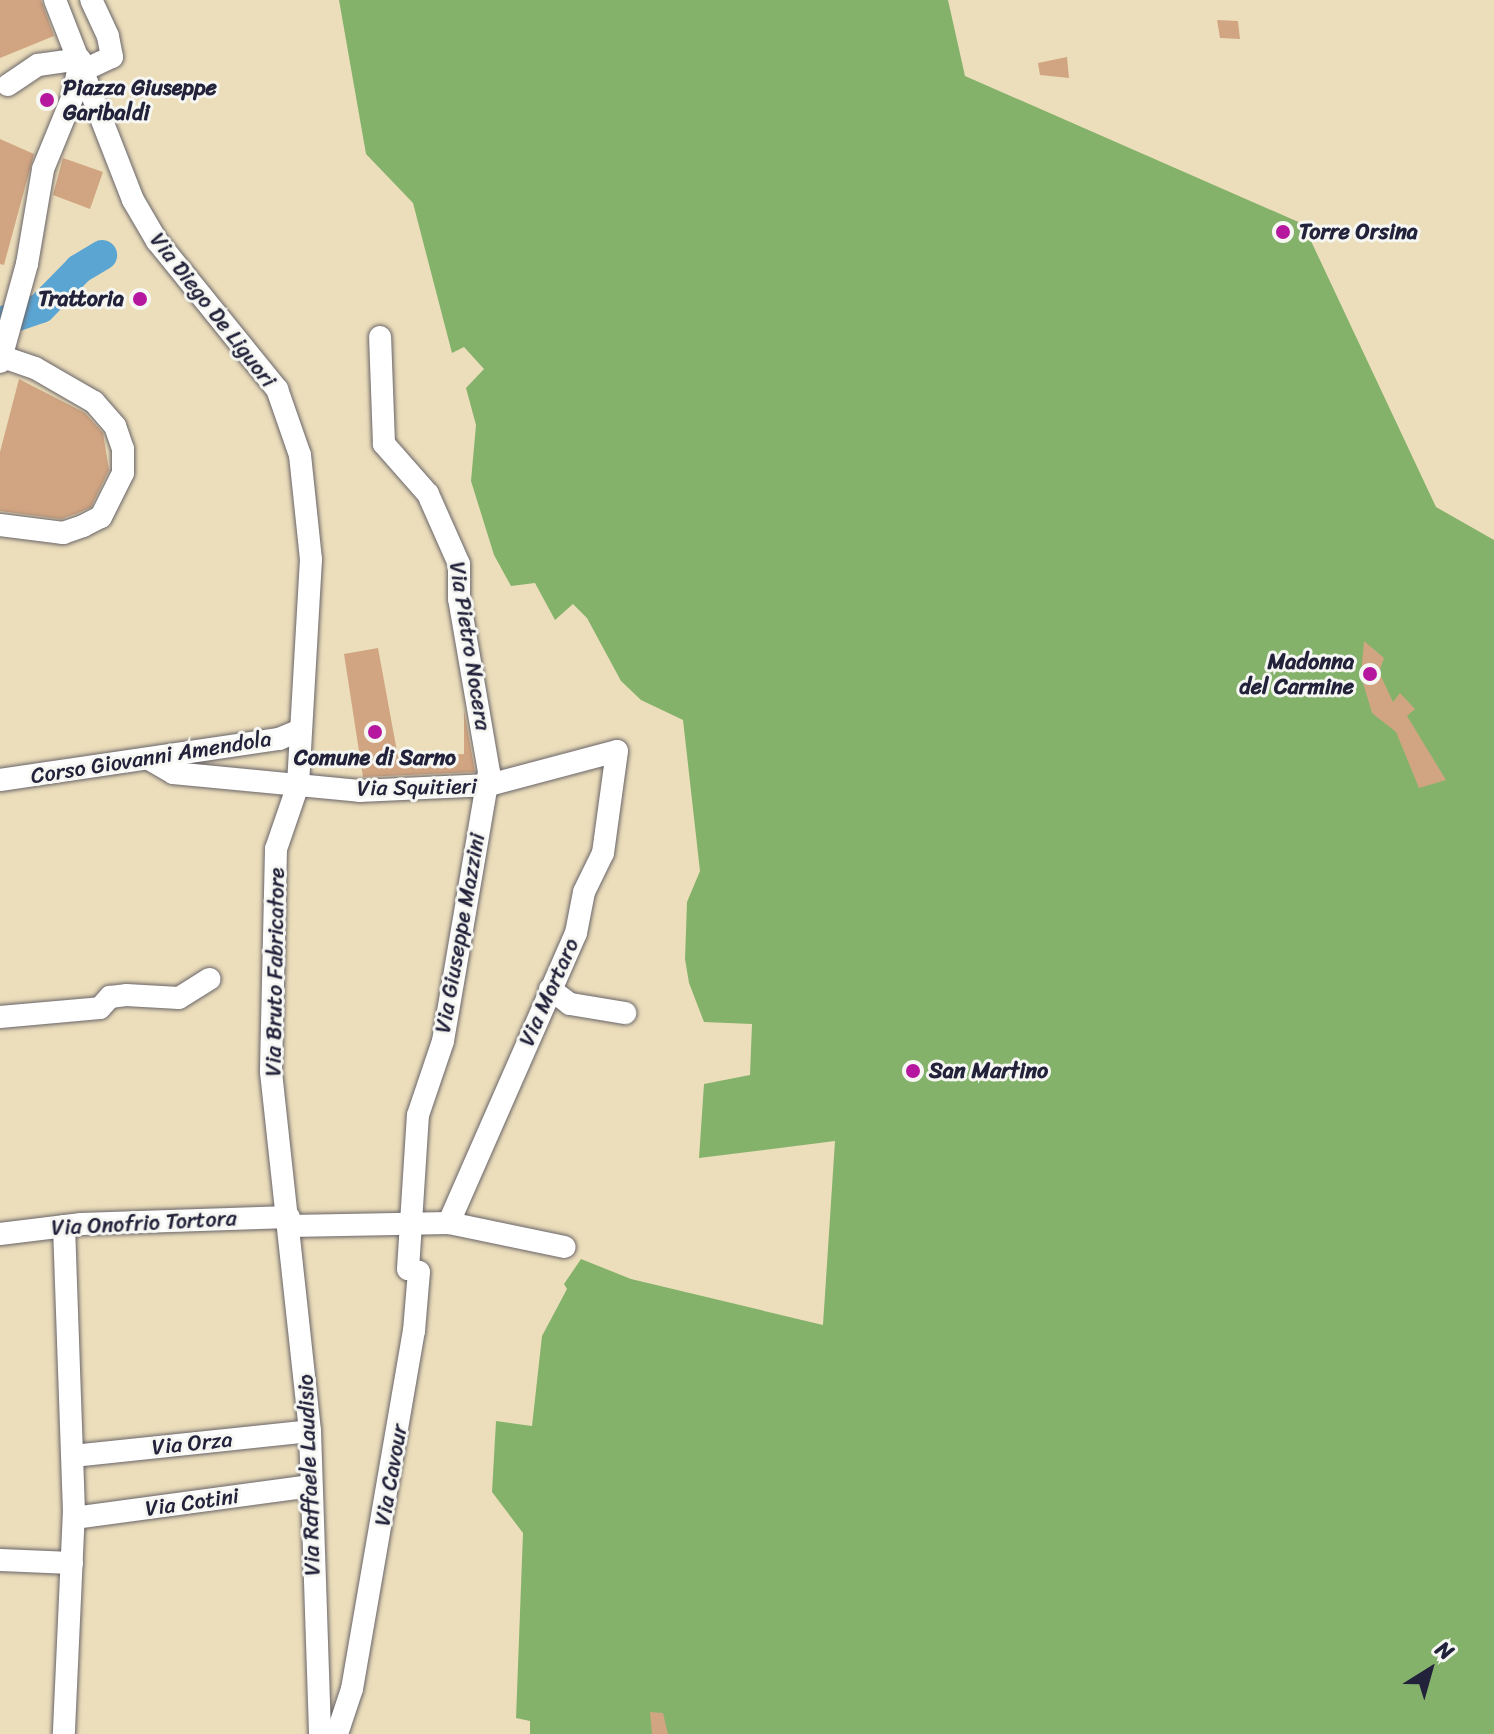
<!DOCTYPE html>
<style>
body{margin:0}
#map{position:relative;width:1494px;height:1734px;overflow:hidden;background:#ecdebb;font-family:Sriracha,sans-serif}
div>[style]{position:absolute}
.forest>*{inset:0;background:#84b26b}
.river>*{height:30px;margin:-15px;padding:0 15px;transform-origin:15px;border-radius:15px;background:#5ba5d3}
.building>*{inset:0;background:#d1a582}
.roads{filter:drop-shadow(0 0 2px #696468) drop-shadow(0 0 2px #696468)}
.minor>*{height:22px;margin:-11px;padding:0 11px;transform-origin:11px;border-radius:11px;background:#fff}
.dots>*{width:22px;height:22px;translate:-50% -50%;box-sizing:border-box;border:4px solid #f6f6f2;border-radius:50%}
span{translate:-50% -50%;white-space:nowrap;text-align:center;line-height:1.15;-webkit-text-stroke:6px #f6f6f2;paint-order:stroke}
.poi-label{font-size:22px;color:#22223b;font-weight:700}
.left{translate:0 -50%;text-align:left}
.right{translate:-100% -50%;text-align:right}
.street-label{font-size:22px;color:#22223b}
.north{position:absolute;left:1390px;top:1630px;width:80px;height:80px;-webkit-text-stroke:6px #f6f6f2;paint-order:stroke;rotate:37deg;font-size:22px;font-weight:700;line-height:32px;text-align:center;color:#22223b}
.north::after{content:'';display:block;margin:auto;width:28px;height:36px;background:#22223b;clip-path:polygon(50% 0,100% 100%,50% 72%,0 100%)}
</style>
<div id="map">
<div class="forest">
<div style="clip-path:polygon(339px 0,948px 0,965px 76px,1303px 224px,1436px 507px,1494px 540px,1494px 1734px,530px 1734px,530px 1721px,516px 1718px,523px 1533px,492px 1492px,496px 1421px,532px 1426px,542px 1336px,567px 1289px,564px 1284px,581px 1259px,631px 1279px,823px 1325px,835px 1141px,699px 1158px,704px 1084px,750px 1075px,752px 1024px,704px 1022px,689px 983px,685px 959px,687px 902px,700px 871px,683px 720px,641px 700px,621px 681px,587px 618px,573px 604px,555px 620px,535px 583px,511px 586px,494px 555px,471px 481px,476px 425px,466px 388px,484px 369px,464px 347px,452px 353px,413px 203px,366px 154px)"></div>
</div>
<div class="river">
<div style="left:0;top:322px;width:43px;rotate:-18.9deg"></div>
<div style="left:41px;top:308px;width:54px;rotate:-45.7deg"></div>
<div style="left:79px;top:269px;width:27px;rotate:-31deg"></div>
</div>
<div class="building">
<div style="clip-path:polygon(0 0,41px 0,54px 36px,0 58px)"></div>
<div style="clip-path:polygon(1217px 20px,1238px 21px,1240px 39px,1220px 38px)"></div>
<div style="clip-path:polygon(1067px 57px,1069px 78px,1040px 75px,1038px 63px)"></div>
<div style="clip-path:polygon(0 139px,34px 154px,4px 265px,0 264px)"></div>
<div style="clip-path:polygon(63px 158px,103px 172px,90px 209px,53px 195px)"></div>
<div style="clip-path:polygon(19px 379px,85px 413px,103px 433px,109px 470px,91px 507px,78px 513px,61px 519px,0 511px,0 452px)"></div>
<div style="clip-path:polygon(1364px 641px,1384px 658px,1379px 672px,1393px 702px,1400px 693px,1415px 709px,1407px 716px,1446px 780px,1419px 788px,1396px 732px,1372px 713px,1361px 676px)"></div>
<div style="clip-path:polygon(378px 648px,398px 757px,464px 754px,464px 710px,475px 772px,363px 777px,344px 654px)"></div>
<div style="clip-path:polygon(650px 1712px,663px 1713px,668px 1734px,652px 1734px)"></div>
</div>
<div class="roads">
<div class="minor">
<div style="left:55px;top:0;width:215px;rotate:68.7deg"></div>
<div style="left:133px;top:200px;width:48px;rotate:59.7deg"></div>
<div style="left:157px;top:241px;width:191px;rotate:51deg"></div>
<div style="left:277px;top:389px;width:70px;rotate:70.8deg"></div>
<div style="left:300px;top:455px;width:105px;rotate:84deg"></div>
<div style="left:311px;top:559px;width:226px;rotate:93.3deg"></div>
<div style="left:298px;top:785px;width:68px;rotate:109deg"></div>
<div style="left:276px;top:849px;width:223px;rotate:91.3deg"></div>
<div style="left:271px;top:1072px;width:361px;rotate:83.8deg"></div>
<div style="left:310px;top:1431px;width:303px;rotate:88.1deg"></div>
<div style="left:84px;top:70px;width:31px;rotate:-25deg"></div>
<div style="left:112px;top:57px;width:21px;rotate:-101deg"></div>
<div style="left:108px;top:36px;width:40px;rotate:-115deg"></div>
<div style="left:8px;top:85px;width:36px;rotate:-34deg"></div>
<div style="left:38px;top:65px;width:42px;rotate:-8.1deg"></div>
<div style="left:0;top:362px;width:102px;rotate:-74.6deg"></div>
<div style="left:27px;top:264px;width:96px;rotate:-80.4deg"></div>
<div style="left:43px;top:169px;width:79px;rotate:-67.7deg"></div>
<div style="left:73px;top:96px;width:37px;rotate:-79deg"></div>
<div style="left:0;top:525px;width:64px;rotate:7.2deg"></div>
<div style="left:63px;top:533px;width:21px;rotate:-19deg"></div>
<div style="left:83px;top:526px;width:20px;rotate:-27deg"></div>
<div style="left:101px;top:517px;width:49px;rotate:-63.4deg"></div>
<div style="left:123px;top:473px;width:24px;rotate:-90deg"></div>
<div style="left:123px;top:449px;width:24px;rotate:-109deg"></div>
<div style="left:115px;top:426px;width:32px;rotate:-131deg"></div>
<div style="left:94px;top:402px;width:68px;rotate:-150deg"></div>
<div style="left:35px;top:368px;width:36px;rotate:-161deg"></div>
<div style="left:149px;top:759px;width:28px;rotate:30deg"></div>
<div style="left:173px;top:773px;width:187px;rotate:5.5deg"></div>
<div style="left:359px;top:791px;width:130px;rotate:-2.6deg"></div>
<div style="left:489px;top:785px;width:132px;rotate:-14.9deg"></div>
<div style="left:617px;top:751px;width:103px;rotate:97.8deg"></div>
<div style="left:603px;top:853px;width:43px;rotate:116deg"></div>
<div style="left:584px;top:892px;width:42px;rotate:101deg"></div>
<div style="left:576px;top:933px;width:317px;rotate:113.7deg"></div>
<div style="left:0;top:780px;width:282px;rotate:-8.4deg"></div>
<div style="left:279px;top:739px;width:23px;rotate:-23deg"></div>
<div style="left:550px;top:989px;width:25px;rotate:37deg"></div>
<div style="left:570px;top:1004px;width:56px;rotate:9.3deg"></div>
<div style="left:0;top:1017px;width:100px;rotate:-5.1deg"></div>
<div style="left:100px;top:1008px;width:15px;rotate:-48deg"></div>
<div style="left:110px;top:997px;width:16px;rotate:-7deg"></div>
<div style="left:126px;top:995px;width:53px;rotate:3.2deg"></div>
<div style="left:179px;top:998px;width:36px;rotate:-32deg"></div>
<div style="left:64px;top:1226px;width:284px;rotate:88deg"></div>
<div style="left:74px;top:1510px;width:224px;rotate:92.6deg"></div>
<div style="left:290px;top:1226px;width:159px;rotate:-1.1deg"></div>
<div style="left:449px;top:1223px;width:118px;rotate:11.7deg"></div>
<div style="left:0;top:1234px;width:82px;rotate:-7deg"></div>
<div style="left:81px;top:1224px;width:208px;rotate:-1.9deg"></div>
<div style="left:73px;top:1456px;width:238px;rotate:-6deg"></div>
<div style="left:74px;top:1518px;width:239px;rotate:-7.7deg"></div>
<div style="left:0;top:1560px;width:72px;rotate:2.4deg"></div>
<div style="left:337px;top:1734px;width:47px;rotate:-71.6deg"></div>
<div style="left:352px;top:1689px;width:363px;rotate:-80.2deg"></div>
<div style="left:414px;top:1331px;width:59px;rotate:-85.2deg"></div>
<div style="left:419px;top:1272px;width:11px;rotate:-165deg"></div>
<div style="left:408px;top:1269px;width:154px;rotate:-86.3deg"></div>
<div style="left:418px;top:1115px;width:78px;rotate:-71.3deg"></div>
<div style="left:443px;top:1041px;width:273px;rotate:-80.3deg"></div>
<div style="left:489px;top:772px;width:176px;rotate:-99.8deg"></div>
<div style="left:459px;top:599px;width:35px;rotate:-90deg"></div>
<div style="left:459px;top:564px;width:77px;rotate:-113.9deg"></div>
<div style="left:428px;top:494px;width:67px;rotate:-131.3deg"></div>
<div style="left:384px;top:444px;width:107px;rotate:-92.1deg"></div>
</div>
</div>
<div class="dots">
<div style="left:47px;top:100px;background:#b5179e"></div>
<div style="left:1283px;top:232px;background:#b5179e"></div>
<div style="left:140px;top:299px;background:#b5179e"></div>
<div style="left:1370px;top:674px;background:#b5179e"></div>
<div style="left:375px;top:732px;background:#b5179e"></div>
<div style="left:913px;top:1071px;background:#b5179e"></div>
</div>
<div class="poi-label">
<span class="left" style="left:63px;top:100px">Piazza Giuseppe<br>Garibaldi</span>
<span class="left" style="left:1299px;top:232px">Torre Orsina</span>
<span class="right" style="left:124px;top:299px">Trattoria</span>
<span class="right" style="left:1354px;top:674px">Madonna<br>del Carmine</span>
<span style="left:375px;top:758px">Comune di Sarno</span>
<span class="left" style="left:929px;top:1071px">San Martino</span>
</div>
<div class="street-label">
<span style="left:213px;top:310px;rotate:52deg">Via Diego De Liguori</span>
<span style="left:470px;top:646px;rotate:81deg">Via Pietro Nocera</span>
<span style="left:151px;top:757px;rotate:-9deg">Corso Giovanni Amendola</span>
<span style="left:417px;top:787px;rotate:-1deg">Via Squitieri</span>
<span style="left:460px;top:933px;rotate:-80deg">Via Giuseppe Mazzini</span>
<span style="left:275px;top:972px;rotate:-89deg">Via Bruto Fabricatore</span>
<span style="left:549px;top:992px;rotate:-66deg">Via Mortaro</span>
<span style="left:144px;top:1223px;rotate:-3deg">Via Onofrio Tortora</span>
<span style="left:192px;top:1443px;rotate:-6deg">Via Orza</span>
<span style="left:309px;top:1475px;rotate:-92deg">Via Raffaele Laudisio</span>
<span style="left:391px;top:1475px;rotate:-80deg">Via Cavour</span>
<span style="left:192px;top:1502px;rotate:-8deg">Via Cotini</span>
</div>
<div class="north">N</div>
</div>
